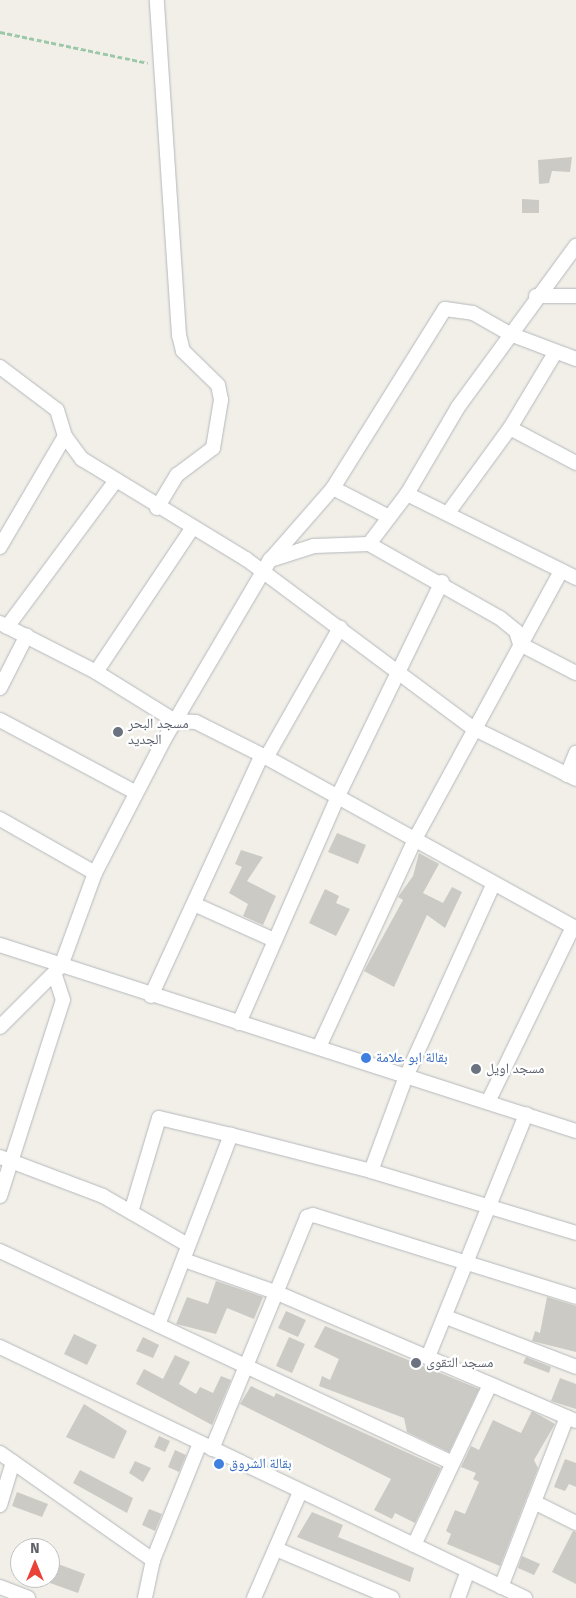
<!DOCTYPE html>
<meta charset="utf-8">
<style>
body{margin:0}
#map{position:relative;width:576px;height:1598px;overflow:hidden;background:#f1efe8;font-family:"Fira Sans","Noto Naskh Arabic",sans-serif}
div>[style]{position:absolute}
.building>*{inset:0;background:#cccac5}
.path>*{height:2.5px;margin-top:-1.25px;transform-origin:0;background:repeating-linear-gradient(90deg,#9cc7a9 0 5px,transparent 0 7.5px)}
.roads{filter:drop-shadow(0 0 1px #b5b8bc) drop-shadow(0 0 1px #b5b8bc)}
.street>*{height:14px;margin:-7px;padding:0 7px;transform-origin:7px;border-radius:7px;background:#fff}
.dots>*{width:14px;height:14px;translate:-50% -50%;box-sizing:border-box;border:2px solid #fff;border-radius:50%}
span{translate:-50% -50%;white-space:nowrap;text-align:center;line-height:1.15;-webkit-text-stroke:4.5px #fff;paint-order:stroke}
.worship-label{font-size:14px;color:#5b616d}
.left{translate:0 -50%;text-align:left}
.shop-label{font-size:14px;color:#366cbe}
.north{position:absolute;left:10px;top:1538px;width:50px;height:50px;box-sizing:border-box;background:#fff;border:1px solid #bfc1c3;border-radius:50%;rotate:0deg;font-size:14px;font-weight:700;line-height:20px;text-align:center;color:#5f6368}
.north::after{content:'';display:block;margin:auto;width:18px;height:22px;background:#ea4335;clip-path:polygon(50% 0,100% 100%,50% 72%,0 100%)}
</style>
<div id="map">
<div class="building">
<div style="clip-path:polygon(572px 157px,570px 172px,552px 171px,549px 183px,539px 184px,538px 160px)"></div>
<div style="clip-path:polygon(522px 199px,539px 200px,539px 213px,522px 213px)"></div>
<div style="clip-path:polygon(337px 833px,366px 845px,358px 864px,328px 852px)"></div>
<div style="clip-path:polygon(241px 850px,263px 857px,247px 881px,276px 896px,263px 925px,243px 916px,248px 904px,229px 893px,242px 867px,235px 864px)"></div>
<div style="clip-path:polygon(419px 853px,439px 864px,423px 893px,443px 903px,452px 887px,462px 892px,445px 928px,427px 915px,394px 987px,364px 971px,403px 900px,398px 897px,413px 876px)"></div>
<div style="clip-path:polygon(325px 889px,339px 896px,336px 903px,350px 909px,336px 936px,309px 923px)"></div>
<div style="clip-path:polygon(216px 1281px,263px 1297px,254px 1319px,227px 1308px,216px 1334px,176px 1324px,187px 1297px,208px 1304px)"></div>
<div style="clip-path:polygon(547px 1297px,576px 1306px,576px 1352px,532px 1341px,535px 1331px,540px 1333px)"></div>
<div style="clip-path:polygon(286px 1311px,306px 1320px,298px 1337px,278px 1328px)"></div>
<div style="clip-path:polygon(325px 1326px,479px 1389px,449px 1452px,407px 1432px,404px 1418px,319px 1386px,322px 1376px,330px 1380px,339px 1359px,314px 1347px)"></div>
<div style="clip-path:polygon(74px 1334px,97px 1345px,87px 1365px,64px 1354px)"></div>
<div style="clip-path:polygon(143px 1337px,159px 1345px,153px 1358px,136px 1351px)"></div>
<div style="clip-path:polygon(289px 1337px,305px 1344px,292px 1373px,276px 1366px)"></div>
<div style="clip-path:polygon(175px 1355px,190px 1362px,179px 1384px,196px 1394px,200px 1387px,213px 1393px,221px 1376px,231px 1380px,212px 1425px,136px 1384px,144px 1369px,163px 1379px)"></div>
<div style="clip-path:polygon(526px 1357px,551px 1367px,549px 1373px,523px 1363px)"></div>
<div style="clip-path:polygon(560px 1378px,576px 1384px,576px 1409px,551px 1401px)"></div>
<div style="clip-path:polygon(251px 1386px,274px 1397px,276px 1393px,441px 1468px,415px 1523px,395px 1513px,392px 1519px,374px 1510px,391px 1479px,240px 1404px)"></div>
<div style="clip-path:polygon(84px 1404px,127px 1431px,114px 1459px,66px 1437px)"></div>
<div style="clip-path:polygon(532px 1411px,555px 1424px,534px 1460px,538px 1468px,500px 1566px,447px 1544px,451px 1534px,446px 1531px,455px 1510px,465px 1514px,479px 1482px,473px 1479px,476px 1473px,461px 1467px,471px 1446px,479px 1450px,493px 1420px,521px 1433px)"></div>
<div style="clip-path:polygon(159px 1436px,170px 1441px,165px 1452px,154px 1447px)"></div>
<div style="clip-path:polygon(175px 1450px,186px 1455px,179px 1472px,168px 1467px)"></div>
<div style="clip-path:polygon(565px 1459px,576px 1463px,576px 1487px,569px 1484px,565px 1491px,554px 1487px)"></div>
<div style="clip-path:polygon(135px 1461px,151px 1468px,143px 1482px,129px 1473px)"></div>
<div style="clip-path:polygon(80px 1470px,133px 1498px,127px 1513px,73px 1483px)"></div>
<div style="clip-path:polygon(17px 1492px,48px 1504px,42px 1517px,12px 1506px)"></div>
<div style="clip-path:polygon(149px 1509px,162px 1514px,155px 1531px,142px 1525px)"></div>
<div style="clip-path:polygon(312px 1512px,343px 1525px,338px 1537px,414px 1568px,410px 1582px,297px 1537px)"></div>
<div style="clip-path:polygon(573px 1531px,576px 1532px,576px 1584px,552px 1572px)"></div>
<div style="clip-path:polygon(522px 1556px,540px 1564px,534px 1575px,518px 1568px)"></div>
<div style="clip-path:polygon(50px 1561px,85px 1574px,78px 1593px,50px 1583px)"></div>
</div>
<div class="path">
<div style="left:0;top:32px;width:151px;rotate:11.8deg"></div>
</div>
<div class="roads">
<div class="street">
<div style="left:536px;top:296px;width:40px"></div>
<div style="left:0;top:367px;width:71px;rotate:37deg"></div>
<div style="left:57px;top:410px;width:27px;rotate:73deg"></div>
<div style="left:65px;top:436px;width:129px;rotate:120.4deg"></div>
<div style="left:510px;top:428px;width:75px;rotate:27.9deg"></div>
<div style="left:65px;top:436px;width:29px;rotate:54deg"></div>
<div style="left:82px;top:459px;width:192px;rotate:31.4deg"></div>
<div style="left:246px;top:559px;width:283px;rotate:36.7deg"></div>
<div style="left:473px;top:728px;width:115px;rotate:26.3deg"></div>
<div style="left:333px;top:488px;width:63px;rotate:27.4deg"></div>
<div style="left:407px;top:494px;width:189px;rotate:26.4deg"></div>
<div style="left:157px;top:508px;width:39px;rotate:-59deg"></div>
<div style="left:177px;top:475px;width:45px;rotate:-36.9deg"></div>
<div style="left:213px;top:448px;width:49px;rotate:-80.5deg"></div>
<div style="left:221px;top:400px;width:15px;rotate:-101deg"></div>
<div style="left:218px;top:385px;width:49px;rotate:-135.8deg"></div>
<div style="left:183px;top:351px;width:16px;rotate:-104deg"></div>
<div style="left:179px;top:335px;width:336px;rotate:-93.8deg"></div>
<div style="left:448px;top:513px;width:105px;rotate:-53.9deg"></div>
<div style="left:510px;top:428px;width:87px;rotate:-59deg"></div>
<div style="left:369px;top:544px;width:150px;rotate:29.5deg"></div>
<div style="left:500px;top:618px;width:21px;rotate:39deg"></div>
<div style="left:516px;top:631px;width:14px;rotate:73deg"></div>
<div style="left:270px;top:560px;width:46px;rotate:-17.7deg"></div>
<div style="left:314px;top:546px;width:55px;rotate:-2.1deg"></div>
<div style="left:369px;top:544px;width:63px;rotate:-52.8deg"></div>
<div style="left:407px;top:494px;width:101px;rotate:-59.6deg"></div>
<div style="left:458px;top:407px;width:200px;rotate:-53.8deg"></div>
<div style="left:0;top:623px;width:108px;rotate:27deg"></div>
<div style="left:96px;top:672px;width:93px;rotate:31.8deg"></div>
<div style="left:175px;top:721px;width:21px;rotate:3deg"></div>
<div style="left:196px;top:722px;width:74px;rotate:26.6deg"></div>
<div style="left:262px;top:755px;width:359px;rotate:28.9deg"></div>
<div style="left:7px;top:627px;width:183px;rotate:-53.4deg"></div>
<div style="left:520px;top:644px;width:63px;rotate:27.4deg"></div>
<div style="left:96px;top:672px;width:171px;rotate:-56.2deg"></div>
<div style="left:0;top:688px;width:59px;rotate:-63deg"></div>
<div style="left:0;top:720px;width:153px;rotate:28.1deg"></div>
<div style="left:266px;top:758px;width:150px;rotate:-60.4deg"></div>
<div style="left:567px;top:775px;width:24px;rotate:-68deg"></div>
<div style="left:0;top:819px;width:109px;rotate:29.6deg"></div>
<div style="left:196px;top:905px;width:85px;rotate:24.2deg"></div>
<div style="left:0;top:945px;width:605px;rotate:17.9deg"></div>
<div style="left:151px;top:996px;width:265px;rotate:-65.3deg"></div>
<div style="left:239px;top:1023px;width:248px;rotate:-66.4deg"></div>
<div style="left:338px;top:796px;width:238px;rotate:-64.1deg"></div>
<div style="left:0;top:1027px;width:86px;rotate:-45deg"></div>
<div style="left:61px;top:966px;width:99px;rotate:-69.9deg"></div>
<div style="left:95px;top:873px;width:152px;rotate:-62.6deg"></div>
<div style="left:165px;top:738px;width:207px;rotate:-59.5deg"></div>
<div style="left:270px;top:560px;width:96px;rotate:-48.8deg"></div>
<div style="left:333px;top:488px;width:211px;rotate:-58deg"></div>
<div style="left:445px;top:309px;width:28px;rotate:8deg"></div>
<div style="left:473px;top:313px;width:43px;rotate:29.6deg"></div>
<div style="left:510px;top:334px;width:71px;rotate:20.7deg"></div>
<div style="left:319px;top:1047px;width:229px;rotate:-65.2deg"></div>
<div style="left:415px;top:839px;width:305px;rotate:-61.4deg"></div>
<div style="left:488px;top:1102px;width:195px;rotate:-64.1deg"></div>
<div style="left:0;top:1157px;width:110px;rotate:20.7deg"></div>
<div style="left:103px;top:1196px;width:98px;rotate:30deg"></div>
<div style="left:371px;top:1171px;width:98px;rotate:-69.7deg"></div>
<div style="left:405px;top:1079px;width:215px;rotate:-65.6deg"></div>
<div style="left:0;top:1196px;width:206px;rotate:-72.2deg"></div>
<div style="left:63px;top:1000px;width:26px;rotate:-108deg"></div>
<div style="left:131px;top:1212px;width:98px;rotate:-73.4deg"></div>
<div style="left:159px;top:1118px;width:74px;rotate:13.3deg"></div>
<div style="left:0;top:1251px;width:499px;rotate:25.1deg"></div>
<div style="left:184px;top:1260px;width:96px;rotate:19.4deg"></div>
<div style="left:275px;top:1292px;width:327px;rotate:23.2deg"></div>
<div style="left:446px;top:1317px;width:139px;rotate:21deg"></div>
<div style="left:158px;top:1325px;width:204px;rotate:-69deg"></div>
<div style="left:231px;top:1135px;width:145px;rotate:14.4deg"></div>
<div style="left:371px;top:1171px;width:214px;rotate:16.8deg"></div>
<div style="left:0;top:1347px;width:582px;rotate:25.55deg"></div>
<div style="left:428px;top:1357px;width:262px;rotate:-68deg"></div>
<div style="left:212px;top:1449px;width:251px;rotate:-67.7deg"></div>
<div style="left:307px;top:1217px;width:6px;rotate:-18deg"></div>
<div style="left:313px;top:1215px;width:275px;rotate:17.3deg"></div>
<div style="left:0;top:1453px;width:187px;rotate:35deg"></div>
<div style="left:153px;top:1560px;width:39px;rotate:102deg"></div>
<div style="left:534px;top:1502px;width:47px;rotate:26.6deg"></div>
<div style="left:0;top:1505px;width:45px;rotate:-73.2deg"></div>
<div style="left:414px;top:1545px;width:177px;rotate:-64.6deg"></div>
<div style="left:276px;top:1549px;width:126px;rotate:22.9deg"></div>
<div style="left:153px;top:1560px;width:126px;rotate:-68.1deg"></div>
<div style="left:0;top:1587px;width:30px;rotate:21deg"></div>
<div style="left:501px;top:1587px;width:182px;rotate:-68.8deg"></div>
<div style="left:254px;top:1598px;width:116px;rotate:-66.5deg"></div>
<div style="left:458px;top:1598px;width:29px;rotate:-70deg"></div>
</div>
</div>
<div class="dots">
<div style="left:118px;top:732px;background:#6b7280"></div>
<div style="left:366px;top:1058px;background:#3f7fe0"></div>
<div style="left:476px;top:1069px;background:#6b7280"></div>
<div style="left:416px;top:1363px;background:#6b7280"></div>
<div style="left:219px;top:1464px;background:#3f7fe0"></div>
</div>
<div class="worship-label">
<span class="left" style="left:128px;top:732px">مسجد البحر<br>الجديد</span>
<span class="left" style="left:486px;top:1069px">مسجد اويل</span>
<span class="left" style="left:426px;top:1363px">مسجد التقوى</span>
</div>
<div class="shop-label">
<span class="left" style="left:376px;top:1058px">بقالة ابو علامة</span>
<span class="left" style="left:229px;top:1464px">بقالة الشروق</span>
</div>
<div class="north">N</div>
</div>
